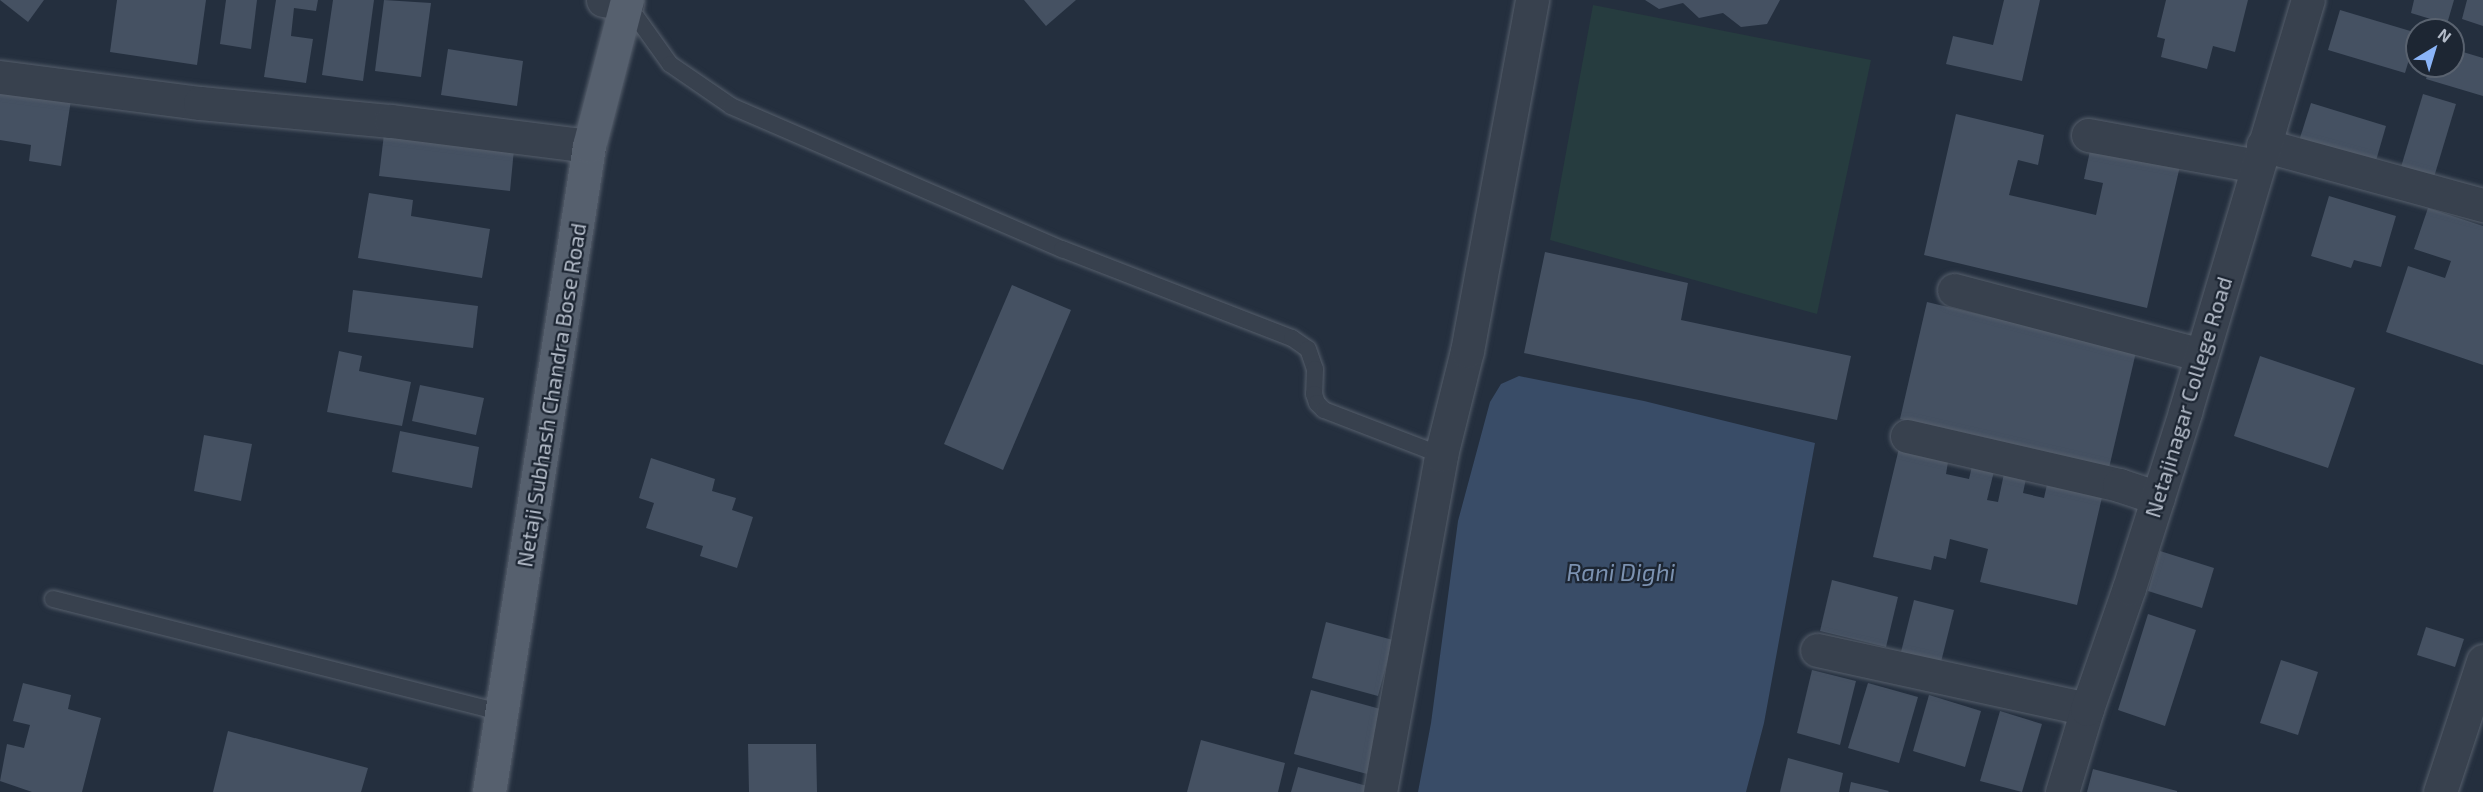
<!DOCTYPE html>
<style>
body{margin:0}
#map{position:relative;width:2483px;height:792px;overflow:hidden;background:#242f3e;font-family:"Exo 2",sans-serif}
div>[style]{position:absolute}
.green>*{inset:0;background:#263c3f}
.water>*{inset:0;background:#394c67}
.building>*{inset:0;background:#455162}
.roads{filter:drop-shadow(0 0 2px #565f6c) drop-shadow(0 0 2px #565f6c)}
.lane>*{height:16px;margin:-8px;padding:0 8px;transform-origin:8px;border-radius:8px;background:#38414e}
.street>*{height:33px;margin:-16.5px;padding:0 16.5px;transform-origin:16.5px;border-radius:16.5px;background:#38414e}
.primary>*{height:33px;margin:-16.5px;padding:0 16.5px;transform-origin:16.5px;border-radius:16.5px;background:#56606e}
span{translate:-50% -50%;white-space:nowrap;text-align:center;line-height:1.15;-webkit-text-stroke:4.5px #1d2633;paint-order:stroke}
.street-label{font-size:22px;color:#b4bcc9}
.water-label{font-size:24px;color:#7c92b1;font-style:italic}
.north{position:absolute;left:2405px;top:18px;width:60px;height:60px;box-sizing:border-box;background:#1d2633;border:2px solid #59626f;border-radius:50%;rotate:38deg;font-size:16px;font-weight:700;line-height:24px;text-align:center;color:#b4bcc9}
.north::after{content:'';display:block;margin:auto;width:21px;height:27px;background:#8ab4f8;clip-path:polygon(50% 0,100% 100%,50% 72%,0 100%)}
</style>
<div id="map">
<div class="green">
<div style="clip-path:polygon(1593px 5px,1871px 60px,1817px 314px,1550px 240px)"></div>
</div>
<div class="water">
<div style="clip-path:polygon(1519px 376px,1644px 401px,1815px 443px,1764px 723px,1746px 792px,1418px 792px,1431px 723px,1458px 521px,1490px 402px,1501px 384px)"></div>
</div>
<div class="building">
<div style="clip-path:polygon(0 0,44px 0,28px 22px)"></div>
<div style="clip-path:polygon(117px 0,206px 0,197px 65px,110px 52px)"></div>
<div style="clip-path:polygon(226px 0,257px 0,251px 49px,220px 44px)"></div>
<div style="clip-path:polygon(276px 0,318px 0,316px 11px,294px 8px,291px 36px,313px 39px,306px 83px,264px 77px)"></div>
<div style="clip-path:polygon(333px 0,374px 0,363px 81px,322px 75px)"></div>
<div style="clip-path:polygon(384px 0,431px 3px,421px 77px,375px 71px)"></div>
<div style="clip-path:polygon(1024px 0,1076px 0,1046px 26px)"></div>
<div style="clip-path:polygon(1645px 0,1780px 0,1767px 24px,1741px 27px,1723px 13px,1699px 18px,1683px 3px,1659px 9px)"></div>
<div style="clip-path:polygon(2004px 0,2040px 0,2022px 81px,1946px 64px,1953px 36px,1993px 45px)"></div>
<div style="clip-path:polygon(2166px 0,2248px 0,2235px 52px,2213px 46px,2207px 69px,2161px 57px,2165px 39px,2157px 37px)"></div>
<div style="clip-path:polygon(2414px 0,2454px 0,2447px 24px,2411px 13px)"></div>
<div style="clip-path:polygon(2467px 0,2483px 0,2483px 26px,2462px 19px)"></div>
<div style="clip-path:polygon(2340px 10px,2417px 33px,2405px 73px,2328px 50px)"></div>
<div style="clip-path:polygon(448px 49px,523px 61px,517px 106px,441px 95px)"></div>
<div style="clip-path:polygon(2453px 49px,2483px 58px,2483px 96px,2426px 79px,2430px 66px,2453px 66px)"></div>
<div style="clip-path:polygon(0 82px,72px 93px,61px 166px,29px 161px,31px 145px,0 140px)"></div>
<div style="clip-path:polygon(2423px 94px,2456px 104px,2434px 177px,2401px 167px)"></div>
<div style="clip-path:polygon(2311px 103px,2386px 126px,2375px 164px,2299px 141px)"></div>
<div style="clip-path:polygon(1956px 114px,2044px 135px,2038px 165px,2018px 160px,2009px 195px,2096px 215px,2103px 183px,2084px 179px,2091px 146px,2180px 166px,2147px 308px,1924px 255px)"></div>
<div style="clip-path:polygon(384px 134px,514px 149px,510px 191px,379px 176px)"></div>
<div style="clip-path:polygon(369px 193px,413px 200px,411px 216px,490px 229px,482px 278px,358px 258px)"></div>
<div style="clip-path:polygon(2329px 196px,2396px 216px,2381px 267px,2354px 260px,2351px 268px,2311px 256px)"></div>
<div style="clip-path:polygon(2428px 208px,2483px 226px,2483px 365px,2386px 332px,2408px 266px,2445px 278px,2451px 261px,2414px 249px)"></div>
<div style="clip-path:polygon(1545px 252px,1688px 283px,1681px 320px,1851px 356px,1837px 420px,1524px 353px)"></div>
<div style="clip-path:polygon(1012px 285px,1071px 310px,1003px 470px,944px 444px)"></div>
<div style="clip-path:polygon(353px 290px,478px 306px,473px 348px,348px 332px)"></div>
<div style="clip-path:polygon(1927px 302px,2136px 352px,2109px 468px,1900px 419px)"></div>
<div style="clip-path:polygon(339px 351px,362px 356px,359px 371px,411px 382px,402px 426px,327px 412px)"></div>
<div style="clip-path:polygon(2260px 356px,2355px 388px,2328px 468px,2234px 436px)"></div>
<div style="clip-path:polygon(420px 385px,484px 398px,476px 435px,412px 421px)"></div>
<div style="clip-path:polygon(400px 431px,479px 447px,472px 488px,392px 472px)"></div>
<div style="clip-path:polygon(204px 435px,252px 444px,241px 501px,194px 491px)"></div>
<div style="clip-path:polygon(1900px 444px,1949px 456px,1946px 474px,1969px 479px,1973px 462px,1995px 467px,1987px 500px,1998px 502px,2005px 469px,2027px 474px,2023px 493px,2044px 498px,2048px 480px,2103px 493px,2077px 605px,1980px 582px,1988px 549px,1950px 539px,1946px 559px,1934px 556px,1931px 570px,1873px 557px)"></div>
<div style="clip-path:polygon(651px 458px,715px 479px,712px 491px,736px 498px,732px 510px,753px 517px,737px 568px,700px 556px,703px 546px,646px 528px,654px 503px,639px 498px)"></div>
<div style="clip-path:polygon(2160px 551px,2214px 568px,2202px 608px,2148px 591px)"></div>
<div style="clip-path:polygon(1832px 580px,1898px 597px,1886px 647px,1820px 631px)"></div>
<div style="clip-path:polygon(1914px 600px,1954px 610px,1941px 662px,1901px 652px)"></div>
<div style="clip-path:polygon(2148px 614px,2196px 630px,2165px 726px,2118px 710px)"></div>
<div style="clip-path:polygon(1326px 622px,1393px 640px,1378px 696px,1312px 678px)"></div>
<div style="clip-path:polygon(2426px 627px,2464px 639px,2455px 667px,2417px 655px)"></div>
<div style="clip-path:polygon(2281px 660px,2318px 672px,2298px 735px,2260px 723px)"></div>
<div style="clip-path:polygon(1812px 670px,1856px 681px,1840px 745px,1797px 733px)"></div>
<div style="clip-path:polygon(23px 683px,71px 695px,68px 709px,101px 718px,82px 792px,32px 792px,0 781px,7px 744px,24px 748px,30px 725px,13px 721px)"></div>
<div style="clip-path:polygon(1868px 683px,1918px 697px,1899px 763px,1848px 748px)"></div>
<div style="clip-path:polygon(1311px 690px,1384px 710px,1367px 774px,1294px 754px)"></div>
<div style="clip-path:polygon(1929px 695px,1981px 711px,1965px 767px,1913px 751px)"></div>
<div style="clip-path:polygon(2000px 711px,2042px 724px,2022px 792px,1980px 781px)"></div>
<div style="clip-path:polygon(228px 731px,368px 768px,361px 792px,213px 792px)"></div>
<div style="clip-path:polygon(1201px 740px,1285px 763px,1278px 792px,1187px 792px)"></div>
<div style="clip-path:polygon(748px 744px,816px 744px,817px 792px,749px 792px)"></div>
<div style="clip-path:polygon(1788px 758px,1843px 773px,1839px 792px,1780px 792px)"></div>
<div style="clip-path:polygon(1298px 767px,1367px 786px,1365px 792px,1291px 792px)"></div>
<div style="clip-path:polygon(2093px 769px,2177px 791px,2177px 792px,2087px 792px)"></div>
<div style="clip-path:polygon(1851px 782px,1889px 791px,1888px 792px,1849px 792px)"></div>
</div>
<div class="roads">
<div class="lane">
<div style="left:627px;top:4px;width:74px;rotate:54.4deg"></div>
<div style="left:670px;top:64px;width:74px;rotate:34.5deg"></div>
<div style="left:731px;top:106px;width:361px;rotate:23.4deg"></div>
<div style="left:1062px;top:249px;width:247px;rotate:21.2deg"></div>
<div style="left:1292px;top:338px;width:19px;rotate:35deg"></div>
<div style="left:1308px;top:349px;width:21px;rotate:71deg"></div>
<div style="left:1315px;top:369px;width:25px;rotate:92deg"></div>
<div style="left:1314px;top:394px;width:9px;rotate:72deg"></div>
<div style="left:1317px;top:403px;width:10px;rotate:45deg"></div>
<div style="left:1324px;top:410px;width:125px;rotate:21deg"></div>
<div style="left:53px;top:599px;width:464px;rotate:14.2deg"></div>
</div>
<div class="street">
<div style="left:603px;top:0;width:24px;rotate:9deg"></div>
<div style="left:0;top:77px;width:202px;rotate:7.4deg"></div>
<div style="left:200px;top:103px;width:192px;rotate:5.4deg"></div>
<div style="left:391px;top:121px;width:200px;rotate:7.2deg"></div>
<div style="left:2088px;top:135px;width:172px;rotate:10.4deg"></div>
<div style="left:2263px;top:145px;width:228px;rotate:15.3deg"></div>
<div style="left:1954px;top:290px;width:256px;rotate:14.7deg"></div>
<div style="left:1907px;top:436px;width:218px;rotate:13deg"></div>
<div style="left:2119px;top:485px;width:41px;rotate:18.4deg"></div>
<div style="left:1817px;top:650px;width:276px;rotate:12.3deg"></div>
<div style="left:1380px;top:792px;width:342px;rotate:-79.7deg"></div>
<div style="left:1441px;top:455px;width:107px;rotate:-76deg"></div>
<div style="left:1467px;top:351px;width:357px;rotate:-79.5deg"></div>
<div style="left:2062px;top:792px;width:87px;rotate:-73.2deg"></div>
<div style="left:2087px;top:709px;width:128px;rotate:-70.9deg"></div>
<div style="left:2129px;top:588px;width:185px;rotate:-72.3deg"></div>
<div style="left:2185px;top:412px;width:430px;rotate:-73.4deg"></div>
<div style="left:2440px;top:792px;width:138px;rotate:-71.8deg"></div>
</div>
<div class="primary">
<div style="left:489px;top:792px;width:654px;rotate:-81.2deg"></div>
<div style="left:589px;top:146px;width:151px;rotate:-75.4deg"></div>
</div>
</div>
<div class="street-label">
<span style="left:551px;top:395px;rotate:-81deg">Netaji Subhash Chandra Bose Road</span>
<span style="left:2188px;top:397px;rotate:-73deg">Netajinagar College Road</span>
</div>
<div class="water-label">
<span style="left:1621px;top:572px">Rani Dighi</span>
</div>
<div class="north">N</div>
</div>
